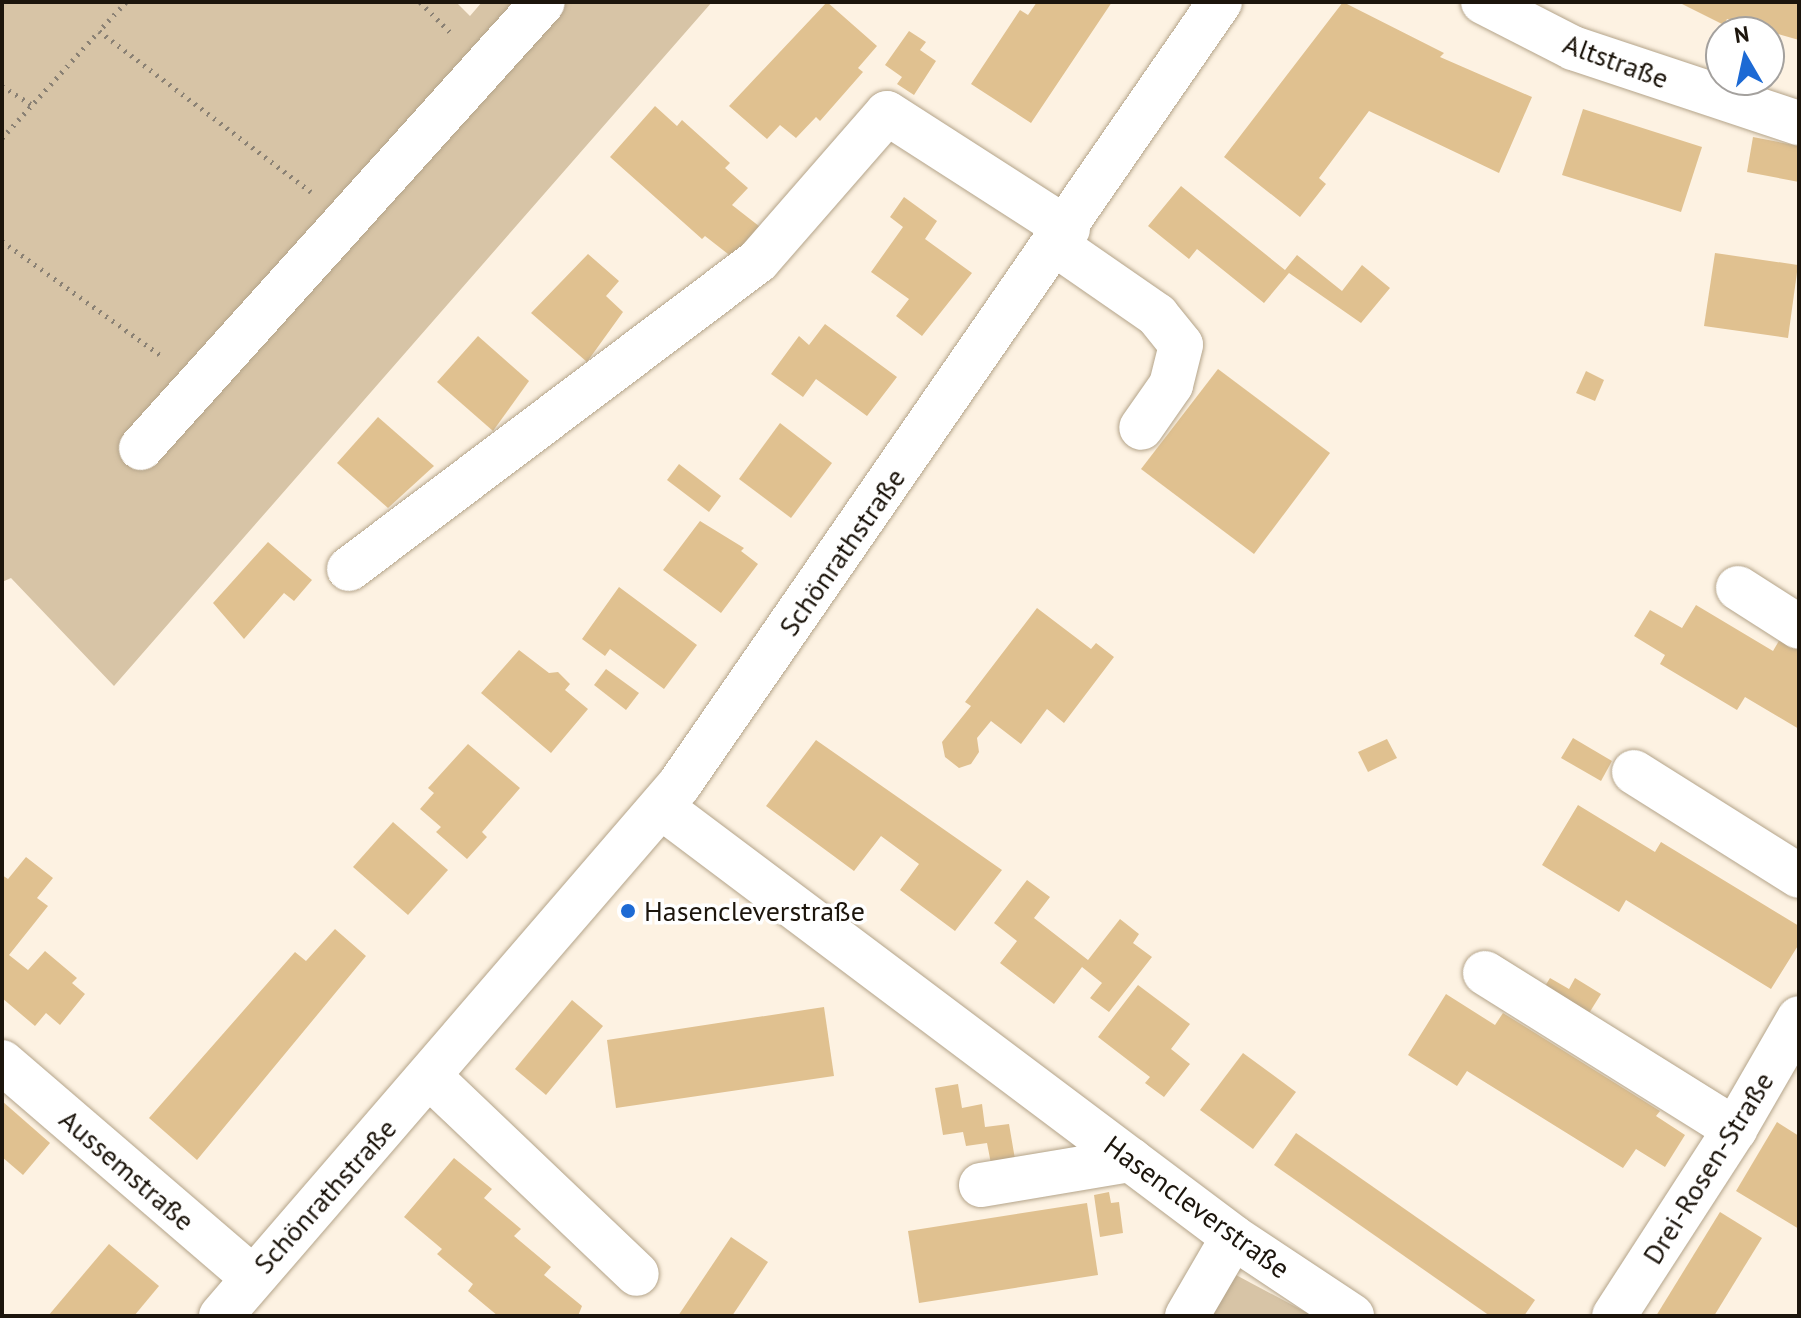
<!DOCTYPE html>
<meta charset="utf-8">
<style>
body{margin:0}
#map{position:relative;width:1801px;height:1318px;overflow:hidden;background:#fdf2e2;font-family:"PT Sans",sans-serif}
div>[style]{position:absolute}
.green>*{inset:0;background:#d7c4a6}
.building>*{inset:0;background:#e0c190}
.path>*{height:5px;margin-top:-2.5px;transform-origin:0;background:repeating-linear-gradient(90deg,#8a8174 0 2px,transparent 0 8px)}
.roads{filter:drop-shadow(0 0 2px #b4a48a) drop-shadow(0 0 2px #b4a48a)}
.minor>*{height:44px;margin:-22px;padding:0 22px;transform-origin:22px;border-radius:22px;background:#fff}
.dots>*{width:22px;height:22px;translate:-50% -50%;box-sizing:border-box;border:4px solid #fff;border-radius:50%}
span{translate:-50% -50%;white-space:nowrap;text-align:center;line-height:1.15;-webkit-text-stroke:7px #fff;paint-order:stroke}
.street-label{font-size:28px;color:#1c150c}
.poi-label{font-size:28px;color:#1c150c}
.left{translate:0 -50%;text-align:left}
.frame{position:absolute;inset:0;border:4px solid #1c150c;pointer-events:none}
.north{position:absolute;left:1705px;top:16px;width:80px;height:80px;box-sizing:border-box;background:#fff;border:2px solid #a4a19e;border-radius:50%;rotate:351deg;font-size:22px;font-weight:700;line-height:32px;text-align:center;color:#1c150c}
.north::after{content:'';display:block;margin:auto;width:28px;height:36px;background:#1d6ad4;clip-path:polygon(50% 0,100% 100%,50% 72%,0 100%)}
</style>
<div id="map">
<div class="green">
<div style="clip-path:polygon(2px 2px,456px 2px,470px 16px,482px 2px,712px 2px,114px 686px,11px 578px,2px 582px)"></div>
<div style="clip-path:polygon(1236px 1275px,1313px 1316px,1212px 1316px)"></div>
</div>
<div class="building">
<div style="clip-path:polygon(827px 2px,877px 46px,858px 68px,863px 72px,820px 121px,816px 117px,796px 138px,780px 125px,767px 139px,729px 106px)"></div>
<div style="clip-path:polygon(1037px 2px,1112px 2px,1031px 123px,971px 84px,1020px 10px,1028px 15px)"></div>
<div style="clip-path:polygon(1343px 2px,1444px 53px,1440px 57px,1532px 97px,1499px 173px,1369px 111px,1319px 178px,1326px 184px,1300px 217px,1224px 157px)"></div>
<div style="clip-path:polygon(1678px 2px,1799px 2px,1799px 40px,1727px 19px,1724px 25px)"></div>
<div style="clip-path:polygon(909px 31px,926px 42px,920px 50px,936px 61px,914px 95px,897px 84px,902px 77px,885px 65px)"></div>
<div style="clip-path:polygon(655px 106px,677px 126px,682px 120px,730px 163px,725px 168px,748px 188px,732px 205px,764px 230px,737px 261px,705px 236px,702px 239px,610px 157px)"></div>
<div style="clip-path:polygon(1583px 109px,1702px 147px,1681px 212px,1562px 175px)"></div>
<div style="clip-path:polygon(1753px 137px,1799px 146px,1799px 182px,1747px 172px)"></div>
<div style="clip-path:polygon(1181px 186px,1285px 270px,1297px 255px,1342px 291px,1362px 265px,1390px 288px,1361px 323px,1289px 273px,1264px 303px,1197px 249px,1189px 259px,1148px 226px)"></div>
<div style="clip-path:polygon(904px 197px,937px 221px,925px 239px,972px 273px,922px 336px,896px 316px,909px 299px,871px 272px,903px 227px,890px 217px)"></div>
<div style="clip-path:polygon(1715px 253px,1798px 265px,1788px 338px,1704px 326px)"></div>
<div style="clip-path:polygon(588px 254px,619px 281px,606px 296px,623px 312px,587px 362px,531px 313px)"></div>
<div style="clip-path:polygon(825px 324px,897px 377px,867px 416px,816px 379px,803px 397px,771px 374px,799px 336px,809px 345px)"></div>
<div style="clip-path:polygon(478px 336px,529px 381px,493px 431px,437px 382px)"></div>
<div style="clip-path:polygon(1218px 369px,1330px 453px,1254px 554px,1141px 469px)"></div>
<div style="clip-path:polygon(1586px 371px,1604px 380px,1595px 401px,1576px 393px)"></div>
<div style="clip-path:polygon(378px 417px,434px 466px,388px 508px,337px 463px)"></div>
<div style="clip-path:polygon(780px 423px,832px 463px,791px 518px,739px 479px)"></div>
<div style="clip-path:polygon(679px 464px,721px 496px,709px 512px,667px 480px)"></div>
<div style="clip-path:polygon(700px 521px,744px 548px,741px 551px,758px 564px,721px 613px,663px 570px)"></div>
<div style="clip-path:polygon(268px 542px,312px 580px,294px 601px,284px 593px,244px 639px,213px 603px)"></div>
<div style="clip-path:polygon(619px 587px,697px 645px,664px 689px,610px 649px,605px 656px,582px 639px)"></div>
<div style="clip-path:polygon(1696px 605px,1773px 651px,1780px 639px,1799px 650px,1799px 729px,1745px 697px,1737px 710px,1660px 664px,1665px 655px,1634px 636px,1650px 610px,1682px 628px)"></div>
<div style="clip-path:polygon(1037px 608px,1091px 649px,1096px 643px,1114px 657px,1064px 723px,1047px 709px,1021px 744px,991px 721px,977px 738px,979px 752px,971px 764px,959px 768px,945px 757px,942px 742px,971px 706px,965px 702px)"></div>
<div style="clip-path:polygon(519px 650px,549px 673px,558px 672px,570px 684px,565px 690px,588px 709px,551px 753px,481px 693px)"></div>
<div style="clip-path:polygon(606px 669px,639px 693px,626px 710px,594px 685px)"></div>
<div style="clip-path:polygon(1573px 738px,1612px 761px,1601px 781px,1561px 758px)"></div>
<div style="clip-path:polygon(1387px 739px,1397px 758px,1368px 772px,1358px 752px)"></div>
<div style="clip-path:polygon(816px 740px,1002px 870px,955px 931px,900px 890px,919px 864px,881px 836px,854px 871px,766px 806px)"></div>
<div style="clip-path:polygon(468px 744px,520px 788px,482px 832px,487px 837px,467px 859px,436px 832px,441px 827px,420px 809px,434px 793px,428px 788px)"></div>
<div style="clip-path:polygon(1578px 805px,1655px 852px,1661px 842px,1799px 926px,1799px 944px,1771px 989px,1626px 900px,1619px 912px,1542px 865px)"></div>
<div style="clip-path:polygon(393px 822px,448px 870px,408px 915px,353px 867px)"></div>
<div style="clip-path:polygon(26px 857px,53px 878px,37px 898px,48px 906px,9px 955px,28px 970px,45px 951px,77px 978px,72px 983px,85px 994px,60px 1025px,46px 1013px,35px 1026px,2px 998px,2px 875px,8px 879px)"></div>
<div style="clip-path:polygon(1027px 880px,1050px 897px,1034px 918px,1088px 960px,1120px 919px,1139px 934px,1133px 943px,1152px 957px,1109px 1012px,1090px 998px,1102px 983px,1082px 967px,1054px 1004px,1000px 963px,1017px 941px,994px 923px)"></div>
<div style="clip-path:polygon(335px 929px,366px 956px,197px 1160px,149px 1118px,295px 952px,306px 961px)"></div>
<div style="clip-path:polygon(1550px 978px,1569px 989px,1575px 978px,1601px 994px,1586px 1018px,1542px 991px)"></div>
<div style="clip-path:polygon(1138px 985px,1190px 1024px,1171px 1049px,1190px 1064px,1164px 1097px,1145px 1083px,1150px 1077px,1098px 1037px)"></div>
<div style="clip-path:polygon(1446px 994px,1495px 1025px,1503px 1013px,1660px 1111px,1656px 1116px,1685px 1135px,1665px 1167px,1636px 1149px,1623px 1168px,1467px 1071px,1457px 1086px,1408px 1055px)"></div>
<div style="clip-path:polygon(572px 1000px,603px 1026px,546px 1095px,515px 1069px)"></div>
<div style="clip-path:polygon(824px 1007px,834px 1076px,616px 1108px,607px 1040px)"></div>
<div style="clip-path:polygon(1243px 1053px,1296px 1092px,1253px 1149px,1200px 1110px)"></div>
<div style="clip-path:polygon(958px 1084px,962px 1108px,982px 1104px,985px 1127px,1009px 1124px,1016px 1165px,992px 1169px,987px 1143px,966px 1146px,963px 1132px,943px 1135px,935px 1088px)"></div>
<div style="clip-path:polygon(2px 1101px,50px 1143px,23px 1175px,2px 1157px)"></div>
<div style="clip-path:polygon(1777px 1122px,1799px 1136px,1799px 1229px,1736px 1191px)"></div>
<div style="clip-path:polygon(1296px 1133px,1535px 1300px,1524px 1316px,1490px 1316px,1274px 1165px)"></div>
<div style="clip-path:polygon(454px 1158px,492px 1189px,484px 1198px,521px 1229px,514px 1236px,551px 1267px,544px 1275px,582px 1306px,578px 1316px,498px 1316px,468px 1291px,473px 1284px,437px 1254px,442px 1249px,404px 1217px)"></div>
<div style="clip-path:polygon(1109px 1192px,1111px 1203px,1119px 1202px,1123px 1233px,1100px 1237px,1094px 1195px)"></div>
<div style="clip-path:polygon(1087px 1203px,1098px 1275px,919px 1303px,908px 1231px)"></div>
<div style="clip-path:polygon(1720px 1212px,1762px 1238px,1714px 1316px,1656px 1316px)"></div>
<div style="clip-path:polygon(731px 1237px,768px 1262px,732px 1316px,678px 1316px)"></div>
<div style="clip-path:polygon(109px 1244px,159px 1286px,134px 1316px,48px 1316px)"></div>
</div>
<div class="path">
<div style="left:126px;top:2px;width:40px;rotate:133deg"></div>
<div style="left:99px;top:31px;width:266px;rotate:37.2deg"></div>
<div style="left:420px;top:2px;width:47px;rotate:45deg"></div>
<div style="left:2px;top:86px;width:36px;rotate:32deg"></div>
<div style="left:2px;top:138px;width:144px;rotate:-47.8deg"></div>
<div style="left:2px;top:241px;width:198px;rotate:35.8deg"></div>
</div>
<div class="roads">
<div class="minor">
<div style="left:1483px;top:2px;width:101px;rotate:27.1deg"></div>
<div style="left:1573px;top:48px;width:238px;rotate:18.4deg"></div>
<div style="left:1056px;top:245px;width:123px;rotate:34.7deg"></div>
<div style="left:1157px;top:315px;width:38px;rotate:51deg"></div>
<div style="left:1181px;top:345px;width:41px;rotate:104deg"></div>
<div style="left:1171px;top:385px;width:52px;rotate:124.9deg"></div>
<div style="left:141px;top:448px;width:600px;rotate:-47.97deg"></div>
<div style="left:349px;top:569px;width:512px;rotate:-36.98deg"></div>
<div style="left:758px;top:261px;width:196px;rotate:-48.9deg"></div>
<div style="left:887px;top:113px;width:215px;rotate:32.7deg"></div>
<div style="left:1738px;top:588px;width:72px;rotate:32.6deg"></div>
<div style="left:1634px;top:772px;width:195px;rotate:32.2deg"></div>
<div style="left:661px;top:807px;width:716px;rotate:36.93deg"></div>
<div style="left:1233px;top:1237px;width:143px;rotate:33.6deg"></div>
<div style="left:1485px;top:973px;width:295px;rotate:32deg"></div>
<div style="left:2px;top:1062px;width:330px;rotate:40.7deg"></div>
<div style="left:431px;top:1078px;width:284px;rotate:43.6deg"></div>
<div style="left:981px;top:1185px;width:152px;rotate:-9.5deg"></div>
<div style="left:221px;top:1316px;width:701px;rotate:-49.22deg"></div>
<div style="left:679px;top:785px;width:952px;rotate:-55.36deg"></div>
<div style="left:1187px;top:1316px;width:91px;rotate:-59.8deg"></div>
<div style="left:1614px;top:1316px;width:223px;rotate:-57.1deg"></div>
<div style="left:1735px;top:1129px;width:128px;rotate:-60deg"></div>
</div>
</div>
<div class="dots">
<div style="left:628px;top:911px;background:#1d6ad4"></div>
</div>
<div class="street-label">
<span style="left:1616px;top:61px;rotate:20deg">Altstraße</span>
<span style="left:842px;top:552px;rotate:-55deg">Schönrathstraße</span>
<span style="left:1708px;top:1168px;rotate:-58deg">Drei-Rosen-Straße</span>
<span style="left:127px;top:1170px;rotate:41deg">Aussemstraße</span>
<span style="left:325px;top:1196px;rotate:-48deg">Schönrathstraße</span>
<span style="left:1197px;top:1207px;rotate:36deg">Hasencleverstraße</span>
</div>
<div class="poi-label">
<span class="left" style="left:644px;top:911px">Hasencleverstraße</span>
</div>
<div class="frame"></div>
<div class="north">N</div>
</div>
